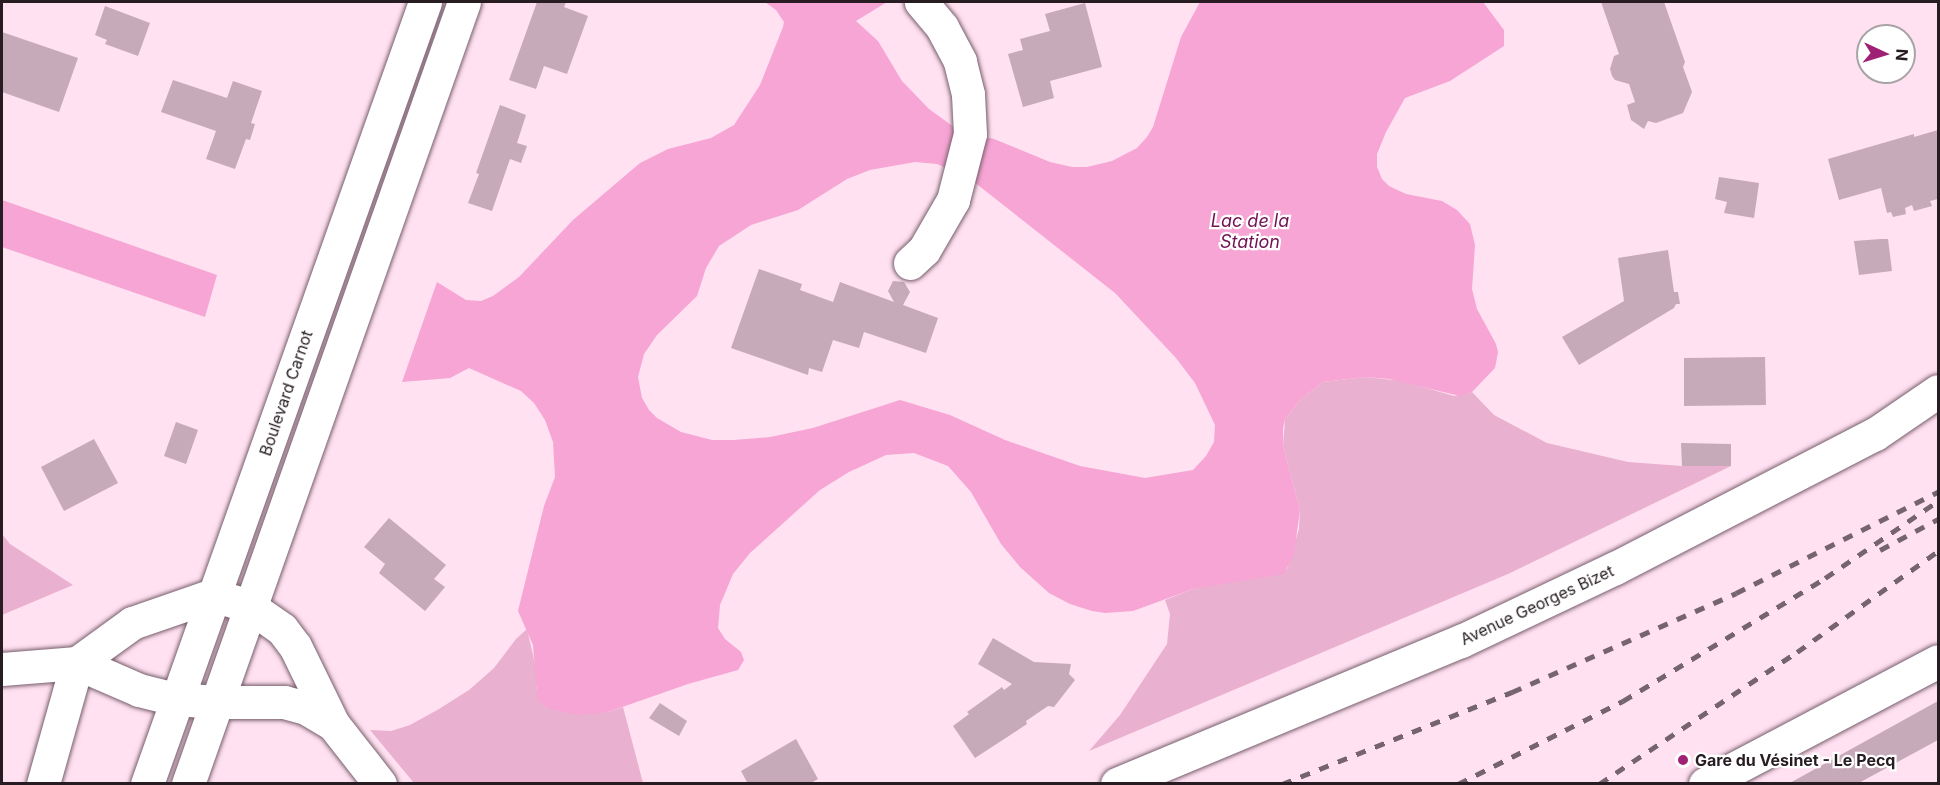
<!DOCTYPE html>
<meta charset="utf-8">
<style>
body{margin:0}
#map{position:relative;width:1940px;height:785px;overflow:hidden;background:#ffe1f1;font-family:Inter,sans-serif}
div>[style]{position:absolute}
.green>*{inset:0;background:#eab0d0}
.water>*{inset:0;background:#f7a5d4}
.building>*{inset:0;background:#c6aab9}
.roads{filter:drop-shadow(0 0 2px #775e6c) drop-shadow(0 0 2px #775e6c)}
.minor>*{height:33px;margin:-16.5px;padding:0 16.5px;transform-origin:16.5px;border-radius:16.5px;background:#fff}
.major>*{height:33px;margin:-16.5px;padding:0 16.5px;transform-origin:16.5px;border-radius:16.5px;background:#fff}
.rail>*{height:4.5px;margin-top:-2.25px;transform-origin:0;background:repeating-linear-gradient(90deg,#75646d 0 10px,transparent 0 20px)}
.dots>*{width:16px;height:16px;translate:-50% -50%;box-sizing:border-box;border:3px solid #fff;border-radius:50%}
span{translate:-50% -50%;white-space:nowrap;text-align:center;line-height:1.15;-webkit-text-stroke:4.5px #fff;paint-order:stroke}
.street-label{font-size:16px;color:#261c21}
.poi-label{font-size:16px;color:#261c21;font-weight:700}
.left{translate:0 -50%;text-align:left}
.water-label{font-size:18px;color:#711353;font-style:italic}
.frame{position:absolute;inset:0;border:3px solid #261c21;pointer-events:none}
.north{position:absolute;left:1856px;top:24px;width:60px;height:60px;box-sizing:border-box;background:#fff;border:2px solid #a8a4a6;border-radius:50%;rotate:94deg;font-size:16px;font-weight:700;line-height:24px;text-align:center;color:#261c21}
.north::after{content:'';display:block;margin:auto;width:21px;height:27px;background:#9f2176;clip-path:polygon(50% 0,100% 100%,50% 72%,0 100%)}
</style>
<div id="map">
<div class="green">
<div style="clip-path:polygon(1366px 377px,1402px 381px,1454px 396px,1472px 392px,1494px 415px,1547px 443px,1628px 462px,1682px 466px,1731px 466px,1508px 574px,1089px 751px,1120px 715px,1167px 644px,1170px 614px,1165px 600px,1193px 589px,1287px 569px,1299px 529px,1300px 510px,1283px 446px,1285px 420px,1299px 401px,1323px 382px)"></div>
<div style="clip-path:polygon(2px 534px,10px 544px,73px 585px,2px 615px)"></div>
<div style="clip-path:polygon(527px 629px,537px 673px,536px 689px,608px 712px,623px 707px,643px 783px,414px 783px,370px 730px,391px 731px,410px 725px,439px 709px,469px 690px,494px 668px,516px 639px)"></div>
</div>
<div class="water">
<div style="clip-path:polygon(evenodd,765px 2px,887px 2px,856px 21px,878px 41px,902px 81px,929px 109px,958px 130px,994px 139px,1050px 162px,1072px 167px,1087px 167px,1112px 161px,1137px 148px,1147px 137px,1153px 127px,1181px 37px,1200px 2px,1483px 2px,1504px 30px,1504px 46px,1450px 81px,1405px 98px,1386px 132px,1377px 154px,1377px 167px,1382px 179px,1389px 186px,1406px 194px,1442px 201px,1457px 210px,1470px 224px,1475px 245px,1472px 289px,1477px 309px,1496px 344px,1498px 352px,1495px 368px,1472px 392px,1460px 396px,1389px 379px,1366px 377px,1323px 382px,1299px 401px,1285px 420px,1283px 428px,1283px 446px,1300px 510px,1294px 554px,1284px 574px,1193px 589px,1133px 611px,1105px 613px,1092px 611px,1070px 604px,1049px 593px,1020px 567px,1001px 544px,971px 492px,948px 466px,914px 453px,886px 455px,849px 472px,820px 490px,750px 553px,733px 574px,720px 605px,718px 628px,725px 639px,741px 652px,744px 660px,738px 670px,688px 684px,608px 712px,578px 715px,550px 709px,541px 703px,537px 697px,533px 645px,518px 611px,544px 506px,555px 477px,553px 442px,545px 420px,534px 403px,521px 391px,469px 368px,450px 378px,402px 382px,437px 282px,466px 300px,481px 301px,493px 296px,519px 277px,573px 220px,640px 163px,668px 149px,711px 138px,734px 125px,760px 85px,783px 27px,784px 22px,776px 10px,765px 2px,915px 162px,937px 164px,969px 178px,1115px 293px,1176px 358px,1195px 383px,1215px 425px,1214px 442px,1206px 456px,1193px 470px,1145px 478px,1080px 466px,1005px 440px,950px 415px,900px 400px,813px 428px,770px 437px,734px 440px,712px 440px,681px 432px,657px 418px,649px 410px,642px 398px,638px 377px,644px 354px,657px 335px,697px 296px,706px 268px,719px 246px,751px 225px,798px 210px,847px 179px,870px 170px,915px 162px)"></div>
<div style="clip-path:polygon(2px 200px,217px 275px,205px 317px,2px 247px)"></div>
</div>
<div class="building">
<div style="clip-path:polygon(537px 2px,566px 2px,564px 7px,588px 16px,567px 74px,544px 66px,536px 89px,509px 80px)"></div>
<div style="clip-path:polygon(1601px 2px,1664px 2px,1685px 62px,1683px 67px,1692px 92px,1683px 113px,1656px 123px,1648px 121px,1644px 129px,1631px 120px,1627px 105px,1635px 102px,1629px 84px,1615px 80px,1612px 76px,1610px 69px,1614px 56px,1619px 54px)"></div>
<div style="clip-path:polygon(1085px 3px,1102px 67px,1050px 81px,1054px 98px,1023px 107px,1008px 54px,1023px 50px,1020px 39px,1050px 31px,1045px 14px)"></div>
<div style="clip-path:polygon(105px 6px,150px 23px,138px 56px,105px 44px,107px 40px,95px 35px)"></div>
<div style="clip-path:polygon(2px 32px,78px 58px,59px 112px,2px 92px)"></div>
<div style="clip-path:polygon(173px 80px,227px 98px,233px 81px,262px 91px,251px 123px,255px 124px,250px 140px,246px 139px,235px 169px,206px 159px,216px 131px,161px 112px)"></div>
<div style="clip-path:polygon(500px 105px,526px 115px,517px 143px,527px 146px,521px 163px,510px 159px,492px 211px,468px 203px,479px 174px,476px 173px)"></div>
<div style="clip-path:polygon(1938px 130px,1938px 199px,1930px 201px,1932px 206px,1914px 211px,1912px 205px,1905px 208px,1906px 214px,1893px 217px,1891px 212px,1887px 213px,1881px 188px,1839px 200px,1828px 159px,1914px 134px,1914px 137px)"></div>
<div style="clip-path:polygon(1719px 177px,1759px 183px,1754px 218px,1724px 213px,1727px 202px,1715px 199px)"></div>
<div style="clip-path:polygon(1881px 239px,1888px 239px,1892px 271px,1859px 275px,1854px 241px)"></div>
<div style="clip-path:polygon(1668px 250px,1674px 292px,1678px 292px,1680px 304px,1676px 304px,1674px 308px,1579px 365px,1562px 337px,1624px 301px,1618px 258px)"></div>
<div style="clip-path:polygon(759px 269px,802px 284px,800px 290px,833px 302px,840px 282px,894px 302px,888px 291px,893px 281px,904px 282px,910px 292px,903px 305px,938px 318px,926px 353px,864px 332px,859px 348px,833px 340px,822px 372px,809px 368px,808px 375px,731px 348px)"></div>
<div style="clip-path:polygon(1765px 357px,1766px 405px,1684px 406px,1684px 358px)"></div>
<div style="clip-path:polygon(176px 422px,198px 430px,186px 464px,164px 456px)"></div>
<div style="clip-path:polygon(94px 439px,118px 483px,64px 511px,41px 467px)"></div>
<div style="clip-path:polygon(1681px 443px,1731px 444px,1731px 466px,1682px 466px)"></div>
<div style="clip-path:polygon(389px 518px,446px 565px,434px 579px,445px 587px,425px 611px,379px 573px,385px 564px,364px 547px)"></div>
<div style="clip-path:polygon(993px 638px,1034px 662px,1071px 664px,1069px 674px,1075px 680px,1054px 707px,1048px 706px,1026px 721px,1027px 724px,975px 758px,953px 726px,969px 714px,967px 712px,1002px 687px,1004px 690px,1012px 684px,978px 664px)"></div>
<div style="clip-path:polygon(1938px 701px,1938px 740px,1857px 784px,1788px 784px)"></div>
<div style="clip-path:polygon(660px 703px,687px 721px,679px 736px,649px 718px)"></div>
<div style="clip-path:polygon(796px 739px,818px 779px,809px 784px,748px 784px,741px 771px)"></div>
</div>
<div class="roads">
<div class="minor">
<div style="left:910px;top:263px;width:19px;rotate:-43deg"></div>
<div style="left:924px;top:250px;width:58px;rotate:-59.9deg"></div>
<div style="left:953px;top:200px;width:68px;rotate:-75.6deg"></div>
<div style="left:970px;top:134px;width:40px;rotate:-92.9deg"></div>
<div style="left:968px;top:94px;width:34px;rotate:-104deg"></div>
<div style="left:960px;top:61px;width:38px;rotate:-118deg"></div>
<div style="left:942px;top:27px;width:33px;rotate:-130deg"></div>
<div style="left:77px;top:663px;width:68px;rotate:-36deg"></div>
<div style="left:132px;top:623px;width:86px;rotate:-19.1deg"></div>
<div style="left:213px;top:595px;width:38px;rotate:17deg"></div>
<div style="left:249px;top:606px;width:40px;rotate:34.9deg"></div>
<div style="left:282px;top:629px;width:21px;rotate:53deg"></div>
<div style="left:295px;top:646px;width:87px;rotate:64deg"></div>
<div style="left:333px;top:724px;width:76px;rotate:51.9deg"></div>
<div style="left:2px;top:669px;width:75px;rotate:-4.6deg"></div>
<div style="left:77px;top:663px;width:68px;rotate:23.5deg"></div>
<div style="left:139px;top:690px;width:38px;rotate:14deg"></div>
<div style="left:176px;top:699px;width:41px;rotate:4.2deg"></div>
<div style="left:217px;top:702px;width:67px"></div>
<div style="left:284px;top:702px;width:23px;rotate:15deg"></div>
<div style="left:306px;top:708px;width:31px;rotate:31deg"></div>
<div style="left:43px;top:784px;width:126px;rotate:-74.3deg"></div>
<div style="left:1117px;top:784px;width:373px;rotate:-22.6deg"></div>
<div style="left:1461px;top:641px;width:170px;rotate:-25.4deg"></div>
<div style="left:1615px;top:568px;width:292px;rotate:-27.3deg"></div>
<div style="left:1875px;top:434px;width:76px;rotate:-34.3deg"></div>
<div style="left:1705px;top:784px;width:263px;rotate:-27.8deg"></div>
</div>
<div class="major">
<div style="left:147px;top:784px;width:830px;rotate:-70.43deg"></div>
<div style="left:188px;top:784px;width:829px;rotate:-70.56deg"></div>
</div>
</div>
<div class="rail">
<div style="left:1880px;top:550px;width:66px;rotate:-28.1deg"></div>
<div style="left:1282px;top:784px;width:248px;rotate:-21.8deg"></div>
<div style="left:1512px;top:692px;width:245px;rotate:-23.8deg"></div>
<div style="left:1736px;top:593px;width:226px;rotate:-26.6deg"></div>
<div style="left:1458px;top:784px;width:185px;rotate:-26.7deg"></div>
<div style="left:1623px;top:701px;width:237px;rotate:-31.3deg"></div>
<div style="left:1825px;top:578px;width:137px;rotate:-34.3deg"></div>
<div style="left:1599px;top:784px;width:238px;rotate:-33.7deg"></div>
<div style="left:1797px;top:652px;width:173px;rotate:-35.6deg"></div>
</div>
<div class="dots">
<div style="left:1683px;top:760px;background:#9f2176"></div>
</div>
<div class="street-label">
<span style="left:286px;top:393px;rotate:-71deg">Boulevard Carnot</span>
<span style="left:1537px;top:605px;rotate:-25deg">Avenue Georges Bizet</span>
</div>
<div class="poi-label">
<span class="left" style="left:1695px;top:760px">Gare du Vésinet - Le Pecq</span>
</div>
<div class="water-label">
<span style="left:1250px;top:232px">Lac de la<br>Station</span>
</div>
<div class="frame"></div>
<div class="north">N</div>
</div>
